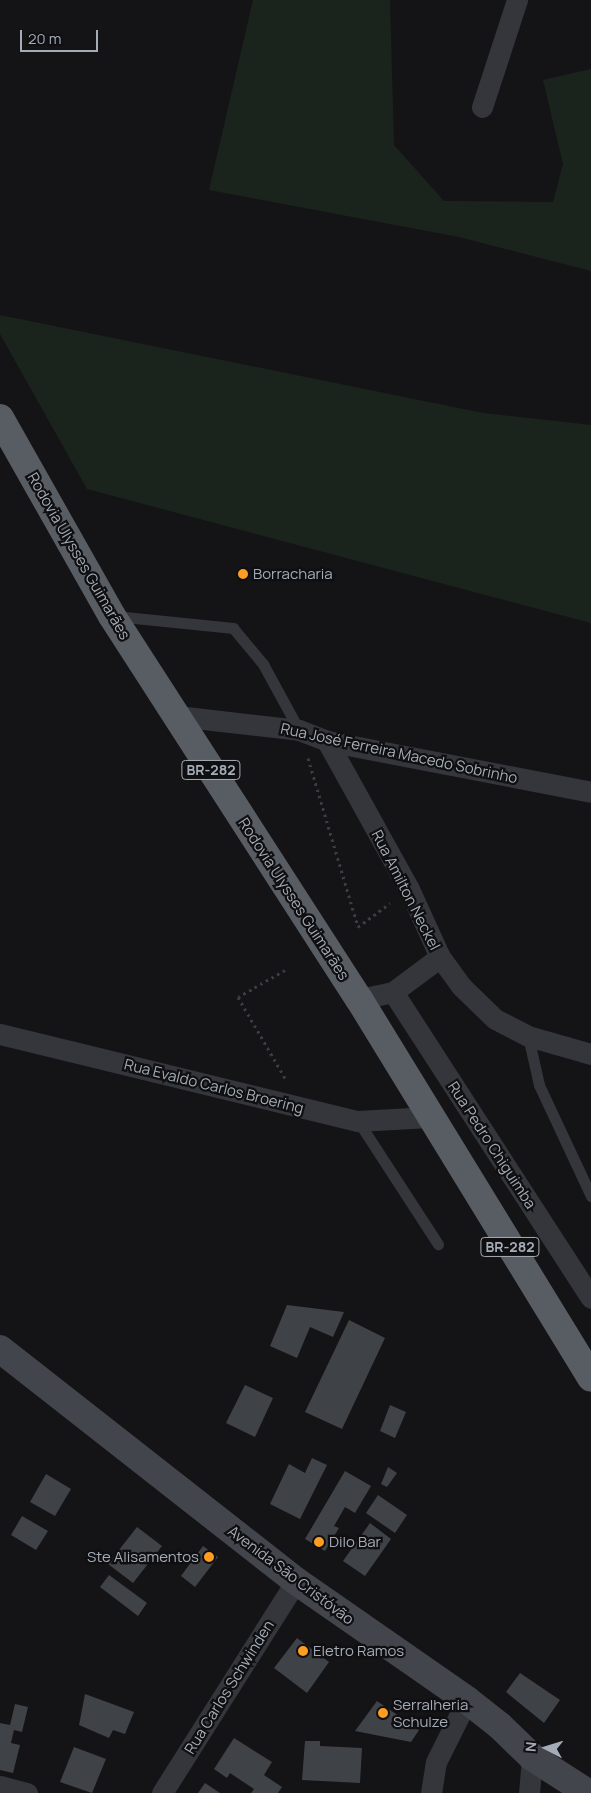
<!DOCTYPE html>
<meta charset="utf-8">
<style>
body{margin:0}
#map{position:relative;width:591px;height:1793px;overflow:hidden;background:#141416;font-family:Manrope,sans-serif}
div>[style]{position:absolute}
.green>*{inset:0;background:#1b241c}
.building>*{inset:0;background:#3f4246}
.path>*{height:3px;margin-top:-1.5px;transform-origin:0;background:repeating-linear-gradient(90deg,#3a3d42 0 2.5px,transparent 0 6.5px)}
.service>*{height:11px;margin:-5.5px;padding:0 5.5px;transform-origin:5.5px;border-radius:5.5px;background:#34363b}
.minor>*{height:21px;margin:-10.5px;padding:0 10.5px;transform-origin:10.5px;border-radius:10.5px;background:#34363b}
.secondary>*{height:28px;margin:-14px;padding:0 14px;transform-origin:14px;border-radius:14px;background:#42454b}
.trunk>*{height:28px;margin:-14px;padding:0 14px;transform-origin:14px;border-radius:14px;background:#585c63}
.dots>*{width:14px;height:14px;translate:-50% -50%;box-sizing:border-box;border:2px solid #0f0f11;border-radius:50%}
span{translate:-50% -50%;white-space:nowrap;text-align:center;line-height:1.15;-webkit-text-stroke:4.5px #0f0f11;paint-order:stroke}
.shield-label span{padding:1px 4px;background:#0f0f11;border:1px solid;border-radius:4px;-webkit-text-stroke-width:0}
.shield-label{font-size:14px;color:#a4acb7;font-weight:700}
.street-label{font-size:15px;color:#a4acb7}
.poi-label{font-size:15px;color:#a4acb7}
.left{translate:0 -50%;text-align:left}
.right{translate:-100% -50%;text-align:right}
.north{position:absolute;left:521px;top:1723px;width:50px;height:50px;-webkit-text-stroke:4px #0f0f11;paint-order:stroke;rotate:275deg;font-size:14px;font-weight:700;line-height:20px;text-align:center;color:#a4acb7}
.north::after{content:'';display:block;margin:auto;width:18px;height:22px;background:#a4acb7;clip-path:polygon(50% 0,100% 100%,50% 72%,0 100%)}
.scale{position:absolute;left:20px;top:30px;width:78px;height:22px;box-sizing:border-box;border:2px solid #a4acb7;border-top:0;padding-left:6px;font-size:15px;line-height:18px;white-space:nowrap;color:#a4acb7;-webkit-text-stroke:4px #0f0f11;paint-order:stroke}
</style>
<div id="map">
<div class="green">
<div style="clip-path:polygon(253px 0,390px 0,394px 145px,444px 201px,553px 202px,563px 164px,543px 80px,591px 69px,591px 271px,459px 237px,209px 190px)"></div>
<div style="clip-path:polygon(0 315px,483px 413px,591px 425px,591px 623px,87px 489px,0 334px)"></div>
</div>
<div class="building">
<div style="clip-path:polygon(287px 1305px,344px 1312px,333px 1337px,310px 1327px,297px 1358px,270px 1346px)"></div>
<div style="clip-path:polygon(349px 1320px,385px 1338px,342px 1429px,305px 1412px)"></div>
<div style="clip-path:polygon(245px 1385px,273px 1398px,255px 1437px,226px 1423px)"></div>
<div style="clip-path:polygon(390px 1405px,406px 1412px,395px 1438px,380px 1431px)"></div>
<div style="clip-path:polygon(312px 1458px,327px 1465px,300px 1519px,270px 1504px,289px 1464px,305px 1473px)"></div>
<div style="clip-path:polygon(388px 1467px,397px 1473px,387px 1487px,381px 1484px)"></div>
<div style="clip-path:polygon(345px 1471px,371px 1486px,355px 1513px,345px 1507px,334px 1526px,339px 1528px,325px 1551px,305px 1539px)"></div>
<div style="clip-path:polygon(46px 1474px,71px 1489px,55px 1516px,30px 1502px)"></div>
<div style="clip-path:polygon(378px 1495px,407px 1515px,395px 1533px,366px 1513px)"></div>
<div style="clip-path:polygon(22px 1516px,48px 1531px,36px 1550px,11px 1535px)"></div>
<div style="clip-path:polygon(370px 1523px,391px 1539px,365px 1576px,343px 1561px)"></div>
<div style="clip-path:polygon(137px 1527px,162px 1546px,133px 1583px,108px 1564px)"></div>
<div style="clip-path:polygon(203px 1546px,218px 1557px,195px 1587px,181px 1576px)"></div>
<div style="clip-path:polygon(109px 1575px,147px 1603px,138px 1616px,100px 1587px)"></div>
<div style="clip-path:polygon(297px 1638px,329px 1662px,307px 1693px,274px 1668px)"></div>
<div style="clip-path:polygon(520px 1673px,560px 1700px,544px 1723px,506px 1692px)"></div>
<div style="clip-path:polygon(85px 1694px,134px 1712px,125px 1734px,113px 1730px,109px 1738px,79px 1725px)"></div>
<div style="clip-path:polygon(377px 1701px,419px 1730px,411px 1742px,355px 1731px)"></div>
<div style="clip-path:polygon(15px 1704px,28px 1707px,22px 1732px,14px 1730px,11px 1743px,20px 1745px,13px 1773px,0 1770px,0 1723px,10px 1725px)"></div>
<div style="clip-path:polygon(234px 1738px,272px 1762px,264px 1775px,282px 1787px,278px 1793px,251px 1793px,254px 1789px,230px 1773px,227px 1778px,214px 1769px)"></div>
<div style="clip-path:polygon(305px 1741px,320px 1741px,320px 1746px,362px 1748px,360px 1783px,302px 1780px)"></div>
<div style="clip-path:polygon(74px 1747px,106px 1759px,92px 1793px,60px 1782px)"></div>
<div style="clip-path:polygon(205px 1783px,220px 1793px,198px 1793px)"></div>
</div>
<div class="path">
<div style="left:308px;top:758px;width:176px;rotate:73.5deg"></div>
<div style="left:358px;top:927px;width:40px;rotate:-37deg"></div>
<div style="left:285px;top:970px;width:54px;rotate:150.1deg"></div>
<div style="left:238px;top:997px;width:94px;rotate:59.9deg"></div>
</div>
<div class="service">
<div style="left:115px;top:616px;width:119px;rotate:5.8deg"></div>
<div style="left:233px;top:628px;width:47px;rotate:50.2deg"></div>
<div style="left:263px;top:664px;width:75px;rotate:61.4deg"></div>
<div style="left:528px;top:1036px;width:50px;rotate:77.3deg"></div>
<div style="left:539px;top:1085px;width:123px;rotate:64.9deg"></div>
<div style="left:358px;top:1121px;width:147px;rotate:57deg"></div>
</div>
<div class="minor">
<div style="left:482px;top:107px;width:113px;rotate:-71.9deg"></div>
<div style="left:177px;top:716px;width:123px;rotate:6.5deg"></div>
<div style="left:299px;top:730px;width:30px;rotate:21deg"></div>
<div style="left:327px;top:741px;width:269px;rotate:10.9deg"></div>
<div style="left:327px;top:741px;width:169px;rotate:61deg"></div>
<div style="left:409px;top:889px;width:75px;rotate:65.5deg"></div>
<div style="left:440px;top:957px;width:59px;rotate:143.3deg"></div>
<div style="left:393px;top:992px;width:35px;rotate:168deg"></div>
<div style="left:440px;top:957px;width:37px;rotate:54deg"></div>
<div style="left:462px;top:987px;width:46px;rotate:44.1deg"></div>
<div style="left:495px;top:1019px;width:37px;rotate:27deg"></div>
<div style="left:528px;top:1036px;width:66px;rotate:15.9deg"></div>
<div style="left:393px;top:992px;width:364px;rotate:57.1deg"></div>
<div style="left:0;top:1034px;width:368px;rotate:13.7deg"></div>
<div style="left:358px;top:1121px;width:71px;rotate:-3.2deg"></div>
<div style="left:0;top:1786px;width:28px;rotate:15deg"></div>
<div style="left:162px;top:1793px;width:251px;rotate:-57.7deg"></div>
<div style="left:431px;top:1793px;width:31px;rotate:-81deg"></div>
<div style="left:436px;top:1762px;width:69px;rotate:-63.4deg"></div>
<div style="left:529px;top:1793px;width:36px;rotate:-85deg"></div>
</div>
<div class="secondary">
<div style="left:0;top:1349px;width:376px;rotate:38.1deg"></div>
<div style="left:296px;top:1581px;width:208px;rotate:34.8deg"></div>
<div style="left:467px;top:1700px;width:42px;rotate:38.2deg"></div>
<div style="left:500px;top:1726px;width:45px;rotate:44.1deg"></div>
<div style="left:532px;top:1757px;width:67px;rotate:32.7deg"></div>
</div>
<div class="trunk">
<div style="left:0;top:418px;width:227px;rotate:60.5deg"></div>
<div style="left:112px;top:616px;width:456px;rotate:57.2deg"></div>
<div style="left:359px;top:999px;width:444px;rotate:58.5deg"></div>
</div>
<div class="dots">
<div style="left:243px;top:574px;background:#ff9d22"></div>
<div style="left:319px;top:1542px;background:#ff9d22"></div>
<div style="left:209px;top:1557px;background:#ff9d22"></div>
<div style="left:303px;top:1651px;background:#ff9d22"></div>
<div style="left:383px;top:1713px;background:#ff9d22"></div>
</div>
<div class="shield-label">
<span style="left:211px;top:770px">BR-282</span>
<span style="left:510px;top:1247px">BR-282</span>
</div>
<div class="street-label">
<span style="left:79px;top:556px;rotate:60deg">Rodovia Ulysses Guimarães</span>
<span style="left:399px;top:753px;rotate:12deg">Rua José Ferreira Macedo Sobrinho</span>
<span style="left:406px;top:890px;rotate:63deg">Rua Amilton Neckel</span>
<span style="left:294px;top:899px;rotate:57deg">Rodovia Ulysses Guimarães</span>
<span style="left:214px;top:1086px;rotate:14deg">Rua Evaldo Carlos Broering</span>
<span style="left:492px;top:1145px;rotate:57deg">Rua Pedro Chiguimba</span>
<span style="left:291px;top:1575px;rotate:37deg">Avenida São Cristóvão</span>
<span style="left:229px;top:1687px;rotate:-58deg">Rua Carlos Schwinden</span>
</div>
<div class="poi-label">
<span class="left" style="left:253px;top:574px">Borracharia</span>
<span class="left" style="left:329px;top:1542px">Dilo Bar</span>
<span class="right" style="left:199px;top:1557px">Ste Alisamentos</span>
<span class="left" style="left:313px;top:1651px">Eletro Ramos</span>
<span class="left" style="left:393px;top:1713px">Serralheria<br>Schulze</span>
</div>
<div class="north">N</div>
<div class="scale">20 m</div>
</div>
